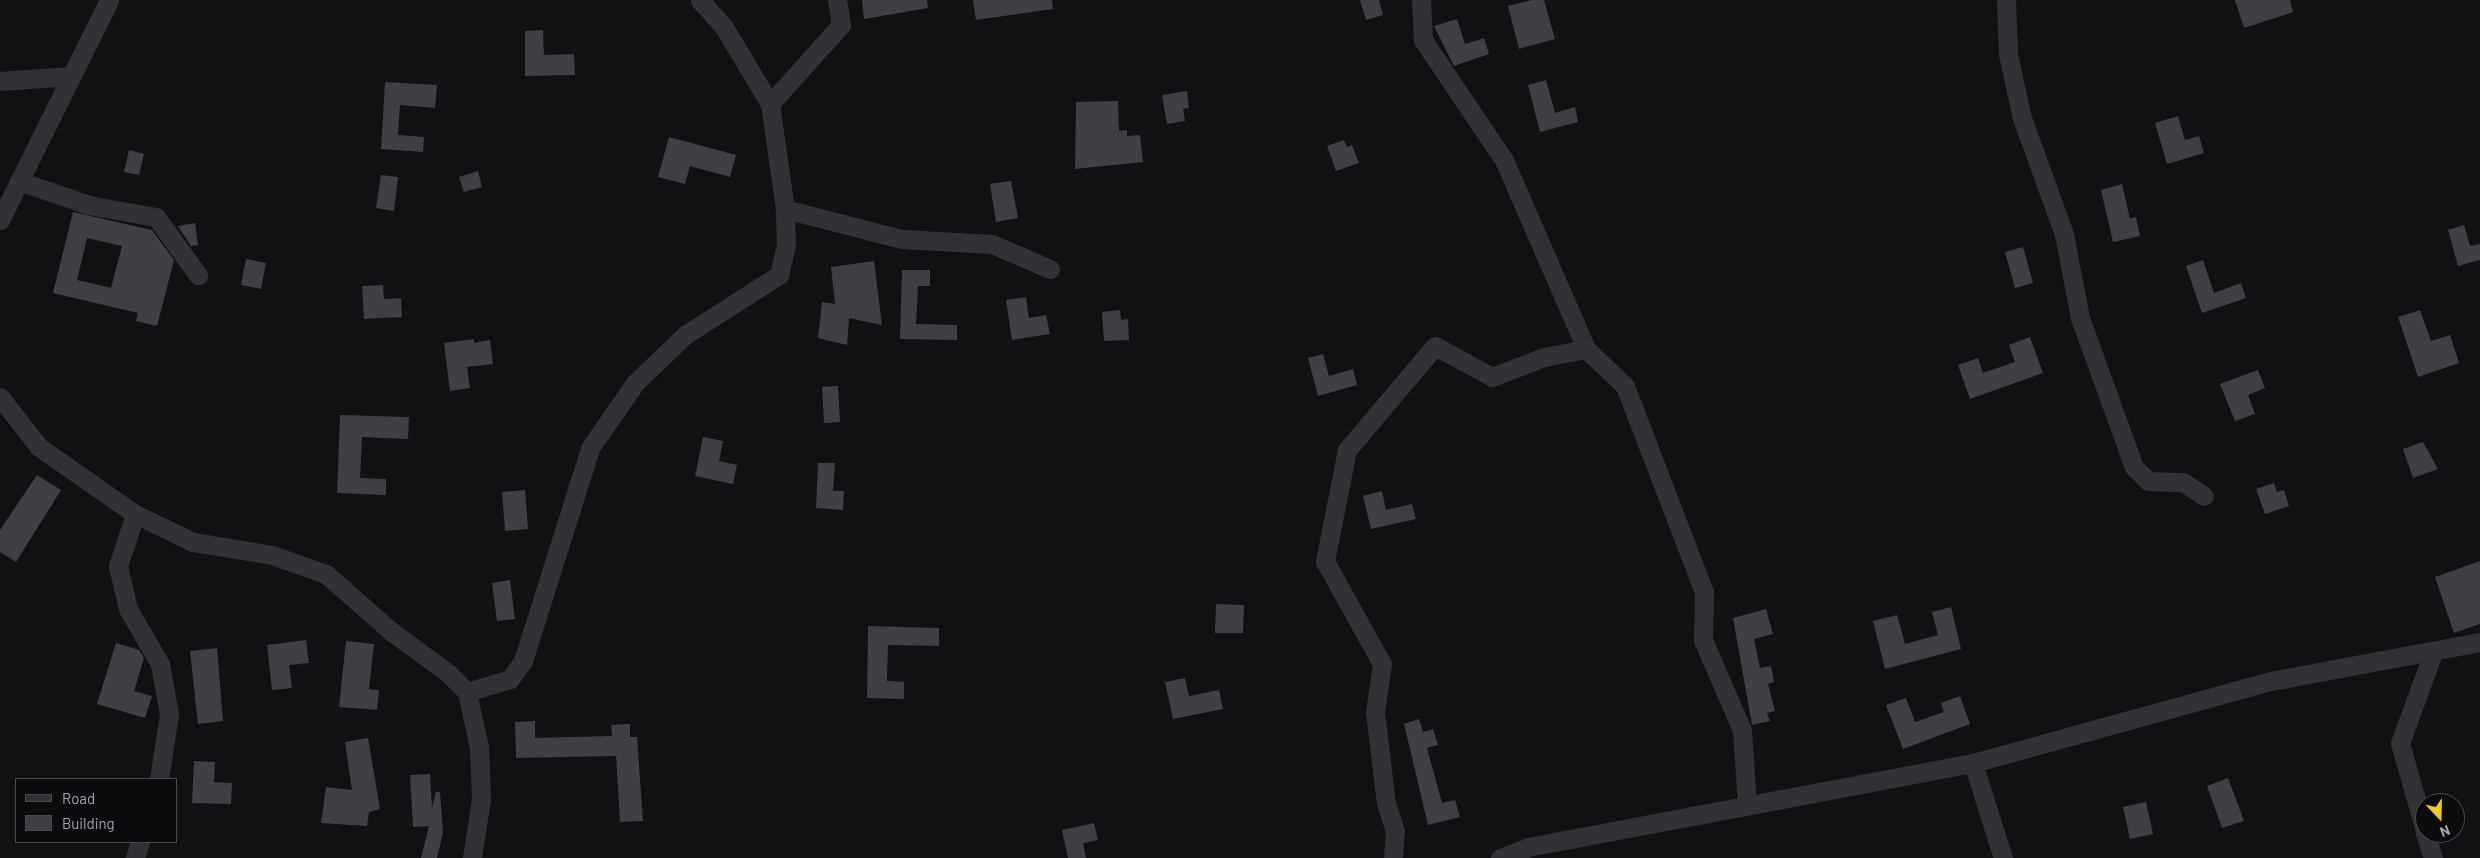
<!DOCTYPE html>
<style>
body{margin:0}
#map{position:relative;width:2480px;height:858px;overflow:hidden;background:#111012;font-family:Barlow,sans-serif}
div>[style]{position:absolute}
.building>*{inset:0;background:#403f45}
.minor>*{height:19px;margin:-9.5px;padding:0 9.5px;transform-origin:9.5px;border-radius:9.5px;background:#323236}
span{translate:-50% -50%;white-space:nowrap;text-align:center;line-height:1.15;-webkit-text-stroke:5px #0c0b0d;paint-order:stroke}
.legend{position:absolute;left:15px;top:778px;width:162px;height:65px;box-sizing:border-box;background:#0c0b0d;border:1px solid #48484f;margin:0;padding:6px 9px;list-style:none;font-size:15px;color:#a2a4b2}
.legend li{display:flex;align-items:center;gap:10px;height:25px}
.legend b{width:25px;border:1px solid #48484f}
.north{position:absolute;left:2415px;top:793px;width:50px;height:50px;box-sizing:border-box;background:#0c0b0d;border:1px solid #48484f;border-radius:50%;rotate:159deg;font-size:14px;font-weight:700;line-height:20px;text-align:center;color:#a2a4b2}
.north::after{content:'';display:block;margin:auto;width:18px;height:22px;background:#e8ca32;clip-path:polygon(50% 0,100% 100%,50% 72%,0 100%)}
</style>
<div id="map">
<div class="building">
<div style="clip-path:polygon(862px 0,927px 0,928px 8px,864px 19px)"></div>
<div style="clip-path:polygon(973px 0,1052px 0,1053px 9px,976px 20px)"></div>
<div style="clip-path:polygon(1360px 0,1379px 0,1383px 15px,1366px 20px)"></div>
<div style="clip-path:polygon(1532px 0,1544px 0,1555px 39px,1519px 49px,1508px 6px)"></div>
<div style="clip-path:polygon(2235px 0,2290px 0,2293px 12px,2244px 28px)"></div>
<div style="clip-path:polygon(1457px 19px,1465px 44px,1484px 38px,1489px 54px,1454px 66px,1434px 26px)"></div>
<div style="clip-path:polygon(543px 30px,544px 55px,574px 54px,575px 75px,525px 76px,525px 31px)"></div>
<div style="clip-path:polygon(1546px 80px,1555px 113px,1575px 107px,1578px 122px,1540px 132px,1528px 85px)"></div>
<div style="clip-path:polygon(385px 82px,437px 85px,435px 108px,400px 105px,398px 135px,424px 137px,423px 152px,381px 149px)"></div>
<div style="clip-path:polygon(1187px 91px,1189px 108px,1183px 109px,1185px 121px,1167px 124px,1162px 95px)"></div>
<div style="clip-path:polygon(1118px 101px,1119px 131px,1127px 130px,1127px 136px,1140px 135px,1143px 162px,1075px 169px,1076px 102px)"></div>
<div style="clip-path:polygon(2178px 116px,2185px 140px,2199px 136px,2204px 153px,2167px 164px,2155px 123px)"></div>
<div style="clip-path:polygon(669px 137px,736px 155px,730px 177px,690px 166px,685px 184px,658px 177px)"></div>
<div style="clip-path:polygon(1344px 140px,1347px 147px,1352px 145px,1359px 163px,1336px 171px,1327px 146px)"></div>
<div style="clip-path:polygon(129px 150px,144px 154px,139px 175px,124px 172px)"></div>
<div style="clip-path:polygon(478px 171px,482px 187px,464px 192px,459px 177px)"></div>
<div style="clip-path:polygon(381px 175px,398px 177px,394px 211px,376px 208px)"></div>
<div style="clip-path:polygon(1011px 181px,1018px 218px,996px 222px,990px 184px)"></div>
<div style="clip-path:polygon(2122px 184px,2130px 219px,2136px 217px,2140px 236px,2113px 242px,2101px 190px)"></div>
<div style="clip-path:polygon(evenodd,73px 212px,152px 230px,174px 260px,157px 326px,136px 321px,138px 313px,53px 293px,73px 212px,87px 238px,122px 246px,111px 288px,77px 280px,87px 238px)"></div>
<div style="clip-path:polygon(195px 223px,198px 245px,191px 246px,178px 226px)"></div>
<div style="clip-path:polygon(2464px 225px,2470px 246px,2480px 244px,2480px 260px,2458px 266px,2448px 230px)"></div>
<div style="clip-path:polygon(2023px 247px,2033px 283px,2015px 288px,2005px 252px)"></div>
<div style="clip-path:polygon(246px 259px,266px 263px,261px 289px,241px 285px)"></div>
<div style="clip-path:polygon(2203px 260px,2214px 293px,2241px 283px,2246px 298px,2202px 313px,2186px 266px)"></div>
<div style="clip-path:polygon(874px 261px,882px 325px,849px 318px,847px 345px,818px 338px,822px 302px,835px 304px,831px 267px)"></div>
<div style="clip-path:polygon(902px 270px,930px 270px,930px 286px,918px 286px,916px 324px,957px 325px,957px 340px,900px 339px)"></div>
<div style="clip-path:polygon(383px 285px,384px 299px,401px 298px,402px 317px,364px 319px,362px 286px)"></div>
<div style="clip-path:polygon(1026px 297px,1029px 318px,1046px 315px,1050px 334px,1012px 340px,1006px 300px)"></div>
<div style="clip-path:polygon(1120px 310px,1121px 320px,1128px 319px,1129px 340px,1104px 341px,1102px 312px)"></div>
<div style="clip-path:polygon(2420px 310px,2431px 341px,2450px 335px,2459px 363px,2418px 377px,2398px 317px)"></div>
<div style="clip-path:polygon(2030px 337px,2043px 373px,1970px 399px,1958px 365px,1978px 358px,1983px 373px,2015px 362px,2009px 345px)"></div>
<div style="clip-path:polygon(474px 339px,474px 343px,490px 340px,493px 364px,467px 367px,470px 388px,450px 391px,444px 343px)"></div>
<div style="clip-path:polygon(1323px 354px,1329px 376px,1353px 369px,1357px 385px,1318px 396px,1308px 358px)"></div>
<div style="clip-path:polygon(2258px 370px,2265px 388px,2248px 395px,2255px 414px,2235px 421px,2220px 384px)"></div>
<div style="clip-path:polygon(838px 386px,840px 422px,824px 423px,822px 387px)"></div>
<div style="clip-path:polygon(340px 415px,409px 417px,408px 439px,362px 437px,360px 478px,386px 479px,386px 495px,337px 493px)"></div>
<div style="clip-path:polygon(703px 437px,723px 441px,719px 461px,737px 465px,733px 484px,695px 476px)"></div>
<div style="clip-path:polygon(2423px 442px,2438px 469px,2413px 478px,2403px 449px)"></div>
<div style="clip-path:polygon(818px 463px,835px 463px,833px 491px,844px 491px,843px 510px,816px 508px)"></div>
<div style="clip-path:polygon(37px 475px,61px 490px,16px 562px,0 552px,0 530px)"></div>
<div style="clip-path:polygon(2274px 483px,2277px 492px,2284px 490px,2289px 506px,2265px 514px,2256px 489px)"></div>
<div style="clip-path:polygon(525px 490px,528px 529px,505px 531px,502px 492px)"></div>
<div style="clip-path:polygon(1382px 491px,1386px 510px,1412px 504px,1416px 519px,1371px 529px,1363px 496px)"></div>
<div style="clip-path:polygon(2480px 561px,2480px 624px,2454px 633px,2435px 577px)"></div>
<div style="clip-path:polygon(510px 580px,515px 619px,497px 621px,492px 583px)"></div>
<div style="clip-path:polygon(1216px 604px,1244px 605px,1243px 633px,1215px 633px)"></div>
<div style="clip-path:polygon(1951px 607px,1961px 649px,1885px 669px,1873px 621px,1897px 615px,1905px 644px,1938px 635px,1932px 612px)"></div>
<div style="clip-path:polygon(1766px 609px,1773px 634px,1754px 639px,1760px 668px,1771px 666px,1774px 682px,1768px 684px,1775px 711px,1767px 713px,1770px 721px,1752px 725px,1733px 618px)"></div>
<div style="clip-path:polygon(868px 626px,939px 628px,939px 646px,888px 645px,887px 681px,904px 682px,904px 699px,867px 698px)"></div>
<div style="clip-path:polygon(306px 640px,309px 663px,289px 665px,292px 688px,272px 690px,267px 645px)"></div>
<div style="clip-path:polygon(346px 641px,374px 644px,369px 689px,379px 690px,377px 710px,339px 707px)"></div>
<div style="clip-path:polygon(116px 643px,139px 650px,144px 658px,134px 691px,152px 696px,145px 718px,97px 704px)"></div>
<div style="clip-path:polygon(217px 648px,223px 721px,198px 724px,190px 651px)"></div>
<div style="clip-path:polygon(1185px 678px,1189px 696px,1219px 690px,1223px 709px,1173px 719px,1165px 682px)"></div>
<div style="clip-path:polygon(1960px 696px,1970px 724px,1903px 749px,1886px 705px,1906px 698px,1915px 722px,1944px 712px,1941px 703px)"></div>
<div style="clip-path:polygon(1419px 719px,1423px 732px,1433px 729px,1438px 745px,1427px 748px,1442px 803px,1455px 800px,1460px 817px,1428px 825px,1404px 724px)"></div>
<div style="clip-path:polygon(535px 721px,535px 738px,612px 736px,611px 725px,630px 724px,630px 737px,637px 737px,643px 821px,620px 822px,616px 756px,516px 758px,515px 722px)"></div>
<div style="clip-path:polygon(368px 738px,380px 809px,369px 812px,367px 826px,321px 823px,326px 787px,352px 790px,345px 742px)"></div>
<div style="clip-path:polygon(194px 761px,215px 762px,214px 782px,232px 783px,231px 804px,192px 803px)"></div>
<div style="clip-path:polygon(430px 774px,432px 808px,436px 792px,440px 792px,443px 833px,437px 858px,421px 858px,429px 826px,413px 827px,410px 775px)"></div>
<div style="clip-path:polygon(2228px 778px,2244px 821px,2222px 828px,2207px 786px)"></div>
<div style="clip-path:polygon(2146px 802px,2153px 834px,2130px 839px,2123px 807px)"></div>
<div style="clip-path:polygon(1094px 823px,1098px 840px,1083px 843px,1086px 858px,1068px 858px,1062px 830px)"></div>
</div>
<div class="minor">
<div style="left:1421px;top:0;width:40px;rotate:87.1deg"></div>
<div style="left:1423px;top:40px;width:145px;rotate:56deg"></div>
<div style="left:1504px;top:160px;width:206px;rotate:66.5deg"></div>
<div style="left:1586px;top:349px;width:54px;rotate:43.5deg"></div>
<div style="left:1625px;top:386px;width:221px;rotate:69deg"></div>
<div style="left:1704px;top:592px;width:48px;rotate:91.2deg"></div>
<div style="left:1703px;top:640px;width:98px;rotate:66.6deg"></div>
<div style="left:1742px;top:730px;width:75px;rotate:86.2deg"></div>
<div style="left:2006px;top:0;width:54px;rotate:87.9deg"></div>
<div style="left:2008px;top:54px;width:66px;rotate:77.7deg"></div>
<div style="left:2022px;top:118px;width:123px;rotate:70.1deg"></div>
<div style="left:2064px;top:234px;width:86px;rotate:79.2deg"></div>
<div style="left:2080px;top:318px;width:158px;rotate:70.1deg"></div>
<div style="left:2134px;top:467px;width:20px;rotate:45deg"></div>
<div style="left:2148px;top:481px;width:35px;rotate:2deg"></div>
<div style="left:2183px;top:482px;width:25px;rotate:34deg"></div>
<div style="left:0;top:81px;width:71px;rotate:-4deg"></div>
<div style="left:770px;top:104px;width:106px;rotate:-48.1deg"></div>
<div style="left:841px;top:25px;width:25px;rotate:-99deg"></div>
<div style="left:19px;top:181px;width:74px;rotate:18.9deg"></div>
<div style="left:89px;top:205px;width:68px;rotate:10.2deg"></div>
<div style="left:156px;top:217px;width:72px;rotate:54.1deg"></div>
<div style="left:785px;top:209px;width:121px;rotate:14.4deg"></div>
<div style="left:902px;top:239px;width:90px;rotate:3.2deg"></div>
<div style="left:992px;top:244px;width:63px;rotate:23.3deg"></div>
<div style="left:0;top:220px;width:246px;rotate:-63.6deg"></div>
<div style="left:0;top:397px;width:63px;rotate:52deg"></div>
<div style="left:39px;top:447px;width:117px;rotate:34.9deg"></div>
<div style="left:135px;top:514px;width:64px;rotate:25.8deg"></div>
<div style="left:193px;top:542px;width:80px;rotate:9.3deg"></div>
<div style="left:272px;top:555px;width:57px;rotate:19.4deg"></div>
<div style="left:326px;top:574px;width:88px;rotate:41.3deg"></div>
<div style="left:392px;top:632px;width:69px;rotate:36.2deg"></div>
<div style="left:448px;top:673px;width:27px;rotate:45deg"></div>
<div style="left:467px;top:692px;width:56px;rotate:77.7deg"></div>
<div style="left:479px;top:747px;width:52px;rotate:87.8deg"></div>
<div style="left:481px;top:799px;width:60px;rotate:98.7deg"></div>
<div style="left:135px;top:514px;width:55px;rotate:108.1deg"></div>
<div style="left:118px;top:566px;width:44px;rotate:76.9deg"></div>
<div style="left:128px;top:609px;width:64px;rotate:59.8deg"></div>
<div style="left:160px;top:664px;width:51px;rotate:79.8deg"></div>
<div style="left:169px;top:714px;width:66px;rotate:98.7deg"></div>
<div style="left:467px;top:692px;width:45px;rotate:-16.8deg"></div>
<div style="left:510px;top:679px;width:22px;rotate:-54deg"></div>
<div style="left:523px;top:661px;width:223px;rotate:-72.5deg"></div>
<div style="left:590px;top:448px;width:79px;rotate:-55.3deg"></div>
<div style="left:635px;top:383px;width:69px;rotate:-43.8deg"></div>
<div style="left:685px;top:335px;width:112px;rotate:-32.6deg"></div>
<div style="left:779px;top:275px;width:31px;rotate:-77deg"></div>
<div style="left:786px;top:245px;width:36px;rotate:-92deg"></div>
<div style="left:785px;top:209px;width:106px;rotate:-98.1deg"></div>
<div style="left:770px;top:104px;width:90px;rotate:-120.9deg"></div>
<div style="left:724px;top:27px;width:36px;rotate:-132deg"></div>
<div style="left:1973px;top:763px;width:100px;rotate:72.5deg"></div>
<div style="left:2425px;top:831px;width:91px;rotate:-105.9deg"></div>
<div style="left:2400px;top:743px;width:96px;rotate:-69.9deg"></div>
<div style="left:2425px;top:833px;width:26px;rotate:72deg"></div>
<div style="left:135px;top:858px;width:17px;rotate:-73deg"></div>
<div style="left:1393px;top:858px;width:27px;rotate:-86deg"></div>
<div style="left:1395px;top:831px;width:28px;rotate:-108deg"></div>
<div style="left:1386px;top:804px;width:93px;rotate:-96.8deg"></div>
<div style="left:1375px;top:712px;width:49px;rotate:-81.7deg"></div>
<div style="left:1382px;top:664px;width:118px;rotate:-119deg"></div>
<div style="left:1325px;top:561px;width:113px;rotate:-78.8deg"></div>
<div style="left:1347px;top:450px;width:136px;rotate:-49.8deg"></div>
<div style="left:1435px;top:346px;width:65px;rotate:28.5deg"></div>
<div style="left:1492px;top:377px;width:56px;rotate:-21deg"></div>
<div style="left:1544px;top:357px;width:43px;rotate:-10.8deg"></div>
<div style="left:1500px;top:858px;width:30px;rotate:-21deg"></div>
<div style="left:1528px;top:847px;width:453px;rotate:-10.7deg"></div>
<div style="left:1973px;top:763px;width:309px;rotate:-15.4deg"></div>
<div style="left:2271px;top:681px;width:213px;rotate:-10.6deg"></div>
</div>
<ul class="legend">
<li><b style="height:6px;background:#323236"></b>Road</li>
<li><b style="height:14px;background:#403f45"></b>Building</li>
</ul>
<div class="north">N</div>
</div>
